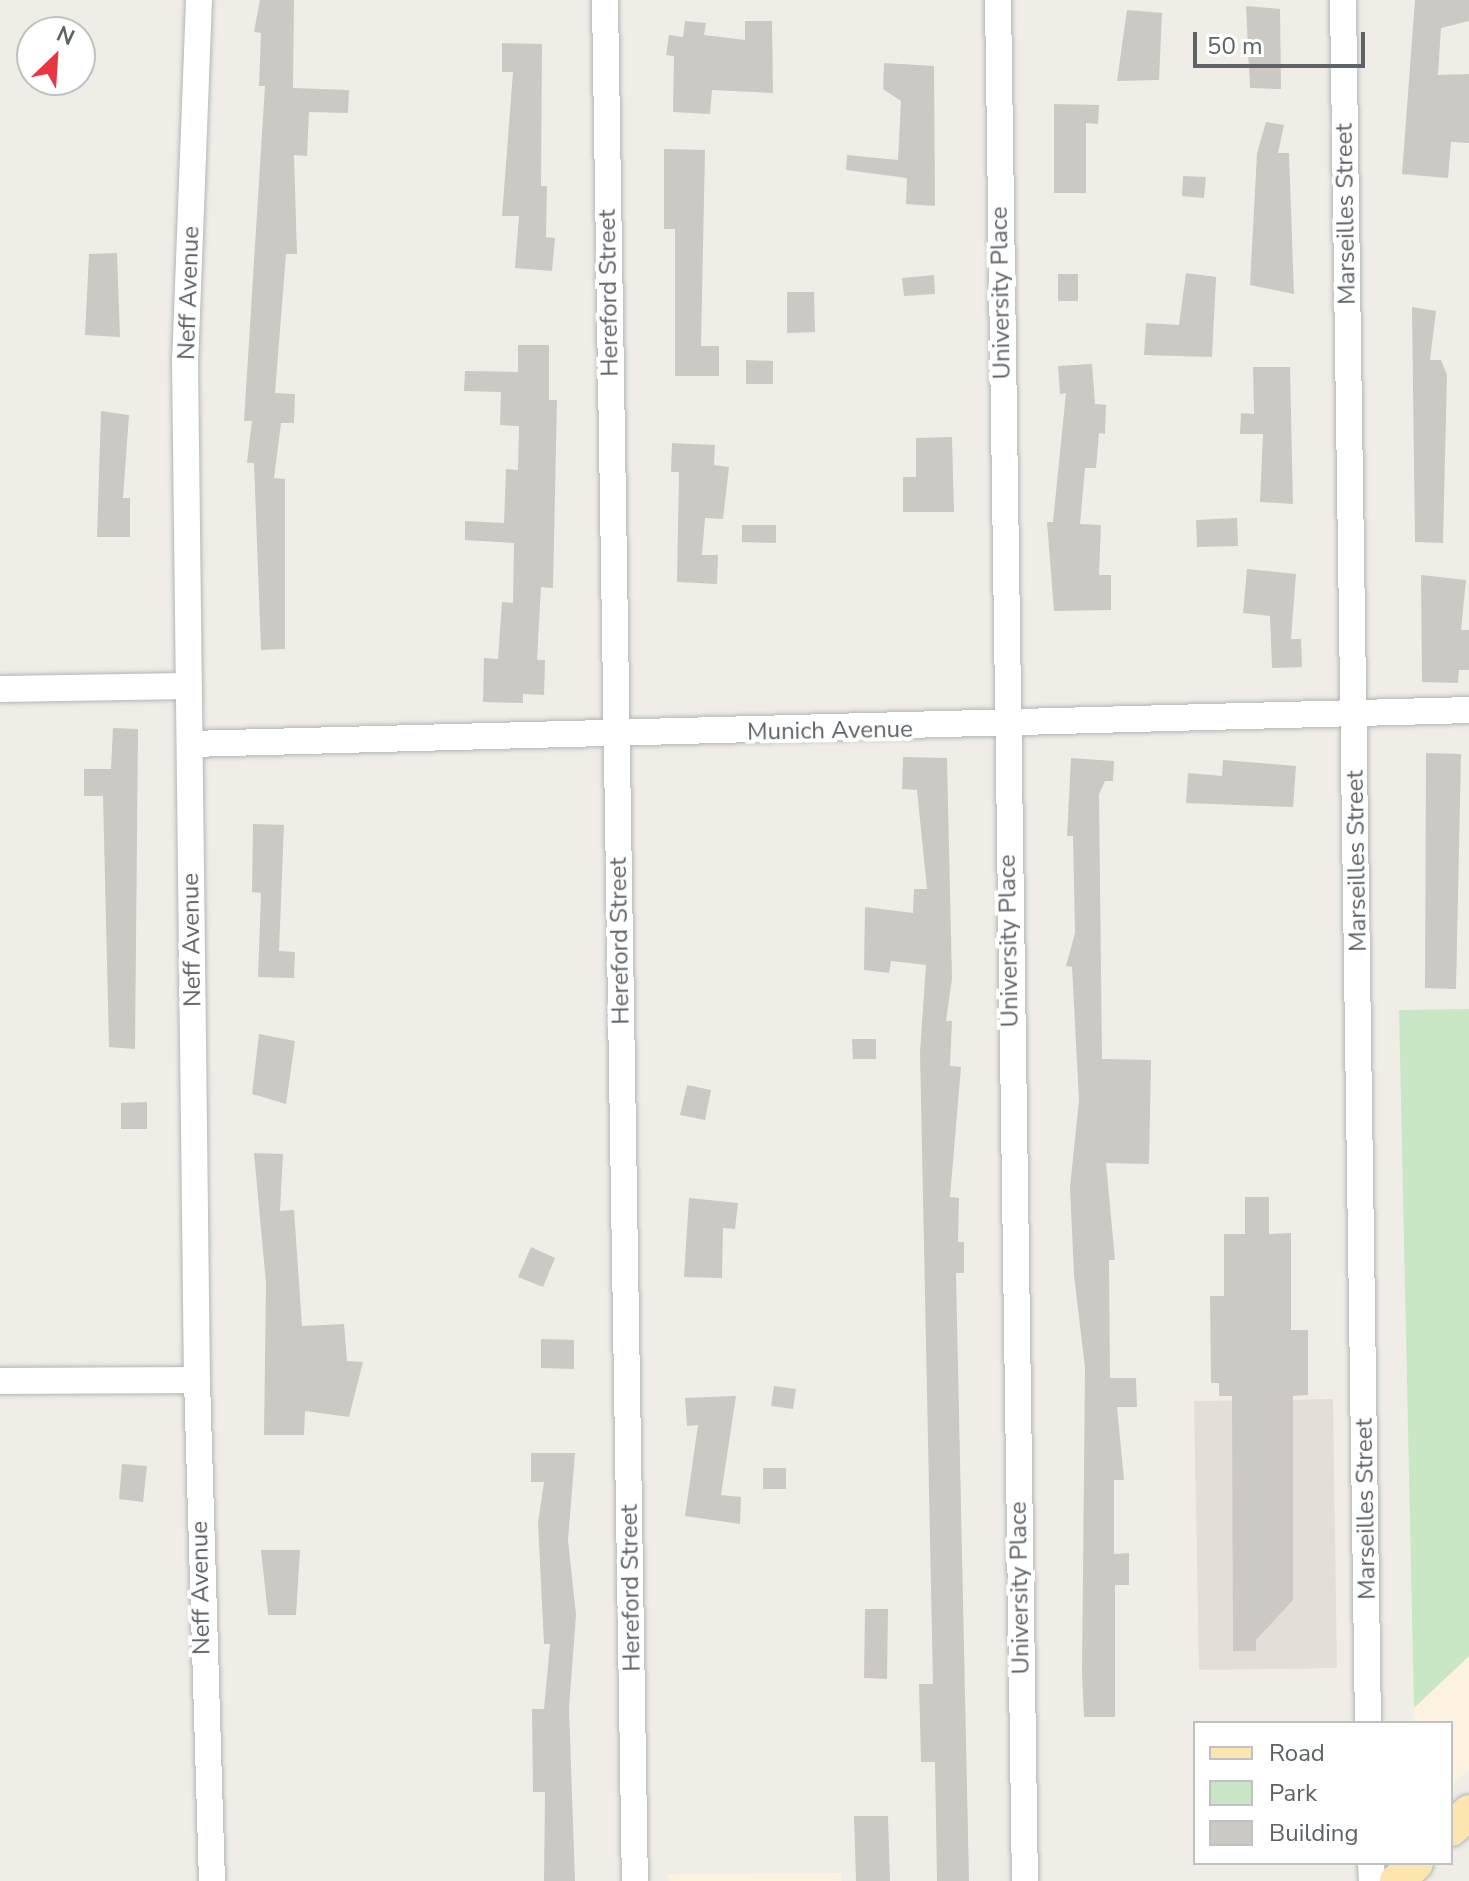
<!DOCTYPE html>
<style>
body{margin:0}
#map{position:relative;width:1469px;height:1881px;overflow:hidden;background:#f0ede7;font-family:"Nunito Sans",sans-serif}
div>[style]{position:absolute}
.commercial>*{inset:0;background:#fdf2df}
.education>*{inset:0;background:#e3ded8}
.green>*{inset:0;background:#c9e7c5}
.building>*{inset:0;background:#ccc8c4}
.roads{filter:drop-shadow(0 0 2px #b2b5b9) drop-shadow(0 0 2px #b2b5b9)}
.minor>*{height:26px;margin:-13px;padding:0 13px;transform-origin:13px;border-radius:13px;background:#fff}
.major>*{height:34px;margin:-17px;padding:0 17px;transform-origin:17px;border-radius:17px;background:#fde5af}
span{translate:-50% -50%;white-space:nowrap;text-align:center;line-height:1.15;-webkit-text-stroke:8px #fff;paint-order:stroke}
.street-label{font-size:24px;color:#5e6367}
.legend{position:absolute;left:1193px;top:1721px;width:260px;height:144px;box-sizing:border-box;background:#fff;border:2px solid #bfc1c2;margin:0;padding:10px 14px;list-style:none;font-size:24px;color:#5e6367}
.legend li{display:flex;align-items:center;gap:16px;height:40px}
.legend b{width:40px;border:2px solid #bfc1c2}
.north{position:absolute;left:16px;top:16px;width:80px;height:80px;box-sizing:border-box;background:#fff;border:2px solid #bfc1c2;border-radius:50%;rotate:25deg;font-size:22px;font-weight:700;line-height:32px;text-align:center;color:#5e6367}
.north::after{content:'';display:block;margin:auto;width:28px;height:36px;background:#e63743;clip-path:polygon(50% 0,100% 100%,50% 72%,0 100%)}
.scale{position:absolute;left:1193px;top:32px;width:172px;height:36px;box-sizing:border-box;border:4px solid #5e6367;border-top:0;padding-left:10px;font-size:24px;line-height:28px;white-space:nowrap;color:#5e6367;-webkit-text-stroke:6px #fff;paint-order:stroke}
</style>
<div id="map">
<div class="commercial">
<div style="clip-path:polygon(1469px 1656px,1469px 1769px,1451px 1786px,1451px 1723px,1413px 1723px,1414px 1708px)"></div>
<div style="clip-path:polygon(841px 1873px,842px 1881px,669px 1881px,668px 1874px)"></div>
</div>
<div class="education">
<div style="clip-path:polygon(1333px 1399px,1337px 1668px,1199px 1670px,1194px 1401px)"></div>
</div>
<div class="green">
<div style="clip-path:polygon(1469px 1009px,1469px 1656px,1414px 1708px,1399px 1010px)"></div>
</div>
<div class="building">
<div style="clip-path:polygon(260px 0,294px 0,293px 88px,349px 90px,348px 113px,309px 112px,307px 156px,294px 155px,297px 254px,286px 254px,275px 393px,295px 394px,294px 423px,281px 423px,274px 478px,285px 479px,285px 649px,261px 650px,254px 463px,247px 463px,252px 421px,244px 421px,265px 86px,259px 86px,261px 33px,254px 32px)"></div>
<div style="clip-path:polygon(1415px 0,1469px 0,1469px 21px,1441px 28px,1438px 75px,1469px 74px,1469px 143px,1451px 142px,1448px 178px,1402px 174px)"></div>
<div style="clip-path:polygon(1246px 6px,1280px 9px,1281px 89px,1250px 88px)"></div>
<div style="clip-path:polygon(1127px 10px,1162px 13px,1159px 80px,1117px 81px)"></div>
<div style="clip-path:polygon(685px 21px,706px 23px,704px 35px,745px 40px,745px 21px,772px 21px,773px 93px,712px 90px,710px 114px,673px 112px,674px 56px,666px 55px,669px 35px,683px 37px)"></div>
<div style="clip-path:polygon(502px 43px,542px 44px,541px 186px,547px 186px,546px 237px,555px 238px,552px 271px,515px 268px,519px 216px,502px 216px,513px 72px,502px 72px)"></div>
<div style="clip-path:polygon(884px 63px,934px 66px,935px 206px,906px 204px,907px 178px,846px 170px,847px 155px,898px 160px,901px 101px,883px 89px)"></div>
<div style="clip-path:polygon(1054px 104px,1099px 105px,1098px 124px,1086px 123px,1086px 193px,1054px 193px)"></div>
<div style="clip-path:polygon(1266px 122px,1284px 125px,1278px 153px,1289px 153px,1294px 294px,1250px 285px,1257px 153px)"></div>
<div style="clip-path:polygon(664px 149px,705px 150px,701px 346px,719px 346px,719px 376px,675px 376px,675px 229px,664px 229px)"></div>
<div style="clip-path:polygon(1183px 176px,1206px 177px,1204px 198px,1182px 196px)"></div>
<div style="clip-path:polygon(117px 253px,120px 337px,85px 335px,89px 254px)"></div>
<div style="clip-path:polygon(1186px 273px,1216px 277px,1212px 357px,1144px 355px,1146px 323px,1179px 325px)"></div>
<div style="clip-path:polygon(1058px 274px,1078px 274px,1078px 301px,1058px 301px)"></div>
<div style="clip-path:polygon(934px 275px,935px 294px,904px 296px,902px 278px)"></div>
<div style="clip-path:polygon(787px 292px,814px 292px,815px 332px,787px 333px)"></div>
<div style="clip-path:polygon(1412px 307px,1436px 311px,1430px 360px,1441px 360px,1447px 375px,1443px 543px,1415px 542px)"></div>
<div style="clip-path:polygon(518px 345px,549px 345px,549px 400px,557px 400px,553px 588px,541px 587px,537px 660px,545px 660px,544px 695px,523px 694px,523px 703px,483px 702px,484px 658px,498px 659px,502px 602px,513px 603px,514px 543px,465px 540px,465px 521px,504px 523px,506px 469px,518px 470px,519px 426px,500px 425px,501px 392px,464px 391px,465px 371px,518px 372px)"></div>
<div style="clip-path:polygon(746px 360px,773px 361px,773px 384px,746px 384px)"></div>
<div style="clip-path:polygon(1092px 364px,1095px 404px,1106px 405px,1105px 434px,1099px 433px,1096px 468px,1085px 468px,1080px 524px,1101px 525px,1099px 575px,1111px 575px,1111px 610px,1054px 611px,1047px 522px,1053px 522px,1066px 393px,1060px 394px,1058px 366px)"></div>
<div style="clip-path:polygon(1253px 367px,1290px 367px,1293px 504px,1260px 502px,1263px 434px,1240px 434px,1241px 413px,1254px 414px)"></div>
<div style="clip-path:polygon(101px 411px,129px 415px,123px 498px,130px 498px,130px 537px,97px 537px)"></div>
<div style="clip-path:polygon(952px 437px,954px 512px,903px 512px,903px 477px,916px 477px,916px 438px)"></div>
<div style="clip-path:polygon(672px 443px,715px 445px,714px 465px,729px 467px,723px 519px,705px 518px,702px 555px,718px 555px,717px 584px,677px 582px,679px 472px,671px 472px)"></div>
<div style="clip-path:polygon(1237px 518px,1238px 546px,1197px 547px,1196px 520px)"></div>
<div style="clip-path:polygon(742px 525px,776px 525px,776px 543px,742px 542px)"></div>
<div style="clip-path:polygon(1247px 569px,1296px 574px,1291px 639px,1301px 639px,1302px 667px,1272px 668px,1270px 616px,1243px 613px)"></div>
<div style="clip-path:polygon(1421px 575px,1466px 580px,1461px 630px,1469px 630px,1469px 670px,1459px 670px,1458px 683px,1422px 682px)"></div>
<div style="clip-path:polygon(113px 728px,138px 729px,135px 1049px,109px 1047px,103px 796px,84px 796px,84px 769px,111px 769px)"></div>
<div style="clip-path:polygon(1426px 753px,1461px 754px,1456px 989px,1425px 988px)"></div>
<div style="clip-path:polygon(903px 757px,947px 758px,952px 979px,946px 1021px,952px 1021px,950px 1066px,961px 1067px,950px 1197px,959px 1198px,958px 1242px,964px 1242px,964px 1273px,956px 1273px,969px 1881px,937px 1881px,935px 1762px,921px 1762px,919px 1684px,933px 1684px,920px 1052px,926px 965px,891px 961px,889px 973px,864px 970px,865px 907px,913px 913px,914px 889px,927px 889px,917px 790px,902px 789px)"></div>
<div style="clip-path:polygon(1071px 758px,1114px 761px,1113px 781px,1105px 781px,1099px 794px,1102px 1059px,1151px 1060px,1149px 1164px,1106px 1163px,1115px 1260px,1109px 1260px,1110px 1378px,1136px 1378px,1137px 1407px,1117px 1407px,1124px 1480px,1114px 1480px,1114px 1554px,1129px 1553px,1129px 1585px,1115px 1585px,1115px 1717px,1084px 1717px,1082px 1673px,1085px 1368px,1074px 1275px,1070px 1187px,1079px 1100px,1072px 967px,1066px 966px,1075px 933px,1073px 836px,1067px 836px)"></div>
<div style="clip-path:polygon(1223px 760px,1296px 766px,1293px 807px,1186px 803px,1188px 773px,1222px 776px)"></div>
<div style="clip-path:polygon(253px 824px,284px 825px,279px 951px,295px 952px,294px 978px,258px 977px,261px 893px,252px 892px)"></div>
<div style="clip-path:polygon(259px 1034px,295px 1041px,286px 1104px,252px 1094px)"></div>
<div style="clip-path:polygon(852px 1039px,876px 1039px,876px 1059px,853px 1059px)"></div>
<div style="clip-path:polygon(687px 1085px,711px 1090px,705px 1120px,680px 1115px)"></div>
<div style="clip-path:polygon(147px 1102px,147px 1129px,121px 1129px,121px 1103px)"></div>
<div style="clip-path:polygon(254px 1153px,283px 1154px,280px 1211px,294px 1210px,302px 1326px,344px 1324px,347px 1361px,363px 1362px,349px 1417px,305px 1411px,304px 1435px,264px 1435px,266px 1283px)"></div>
<div style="clip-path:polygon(1245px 1197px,1269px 1197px,1269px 1234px,1291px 1233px,1291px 1330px,1308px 1330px,1308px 1395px,1293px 1396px,1293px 1600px,1256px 1640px,1256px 1651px,1233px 1651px,1232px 1396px,1219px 1396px,1219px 1383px,1211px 1383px,1210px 1296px,1224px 1296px,1224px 1234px,1245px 1234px)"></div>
<div style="clip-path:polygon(689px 1198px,738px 1203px,735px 1229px,723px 1228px,722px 1278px,684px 1277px)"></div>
<div style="clip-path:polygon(531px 1247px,555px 1258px,543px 1287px,518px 1277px)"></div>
<div style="clip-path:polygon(541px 1339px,574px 1340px,574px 1369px,541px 1368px)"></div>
<div style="clip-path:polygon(774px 1386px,796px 1389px,793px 1409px,771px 1406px)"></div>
<div style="clip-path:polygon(736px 1396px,721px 1495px,741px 1497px,740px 1524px,685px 1516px,698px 1425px,687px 1426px,685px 1398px)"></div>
<div style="clip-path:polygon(531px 1453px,575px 1453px,568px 1540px,576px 1615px,569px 1708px,575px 1881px,544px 1881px,545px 1792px,533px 1792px,532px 1709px,544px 1709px,550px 1644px,544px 1644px,538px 1523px,544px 1482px,531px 1482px)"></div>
<div style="clip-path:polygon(122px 1464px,147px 1466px,143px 1502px,119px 1499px)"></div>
<div style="clip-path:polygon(763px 1468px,786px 1468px,786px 1489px,763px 1489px)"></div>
<div style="clip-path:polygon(261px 1550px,300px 1550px,296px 1615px,268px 1615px)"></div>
<div style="clip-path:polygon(865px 1609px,888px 1609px,887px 1679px,864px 1678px)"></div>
<div style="clip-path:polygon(854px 1816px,888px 1816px,890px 1881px,856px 1881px)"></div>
</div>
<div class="roads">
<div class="minor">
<div style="left:199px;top:0;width:358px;rotate:92.2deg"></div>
<div style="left:185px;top:358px;width:1022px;rotate:89.33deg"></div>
<div style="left:197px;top:1380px;width:501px;rotate:88.29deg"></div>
<div style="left:605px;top:0;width:1881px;rotate:89.09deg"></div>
<div style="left:998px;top:0;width:1881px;rotate:89.18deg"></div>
<div style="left:1343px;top:0;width:1723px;rotate:89.17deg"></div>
<div style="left:0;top:689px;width:189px;rotate:-0.9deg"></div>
<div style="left:190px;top:744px;width:1279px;rotate:-1.52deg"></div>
<div style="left:0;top:1381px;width:197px;rotate:-0.3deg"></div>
<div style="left:1371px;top:1863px;width:18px;rotate:87deg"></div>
</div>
<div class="major">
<div style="left:1451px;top:1829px;width:25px;rotate:-43deg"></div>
<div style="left:1397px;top:1881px;width:26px;rotate:-43deg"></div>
</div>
</div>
<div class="street-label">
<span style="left:1346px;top:214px;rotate:-91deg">Marseilles Street</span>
<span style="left:189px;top:293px;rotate:-88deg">Neff Avenue</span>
<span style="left:609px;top:293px;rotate:-91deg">Hereford Street</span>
<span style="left:1001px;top:293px;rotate:-91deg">University Place</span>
<span style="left:830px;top:731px;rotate:-1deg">Munich Avenue</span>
<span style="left:1357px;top:861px;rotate:-91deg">Marseilles Street</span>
<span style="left:192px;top:940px;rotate:-91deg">Neff Avenue</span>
<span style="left:620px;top:941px;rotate:-91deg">Hereford Street</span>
<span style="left:1009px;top:941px;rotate:-91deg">University Place</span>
<span style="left:1366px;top:1509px;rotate:-91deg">Marseilles Street</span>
<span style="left:201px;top:1588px;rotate:-91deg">Neff Avenue</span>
<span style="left:631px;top:1588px;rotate:-91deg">Hereford Street</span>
<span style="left:1020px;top:1588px;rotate:-91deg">University Place</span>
</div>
<ul class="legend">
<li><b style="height:10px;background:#fde5af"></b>Road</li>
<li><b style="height:22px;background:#c9e7c5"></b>Park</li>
<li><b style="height:22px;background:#ccc8c4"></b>Building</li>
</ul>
<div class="north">N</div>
<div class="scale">50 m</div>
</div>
